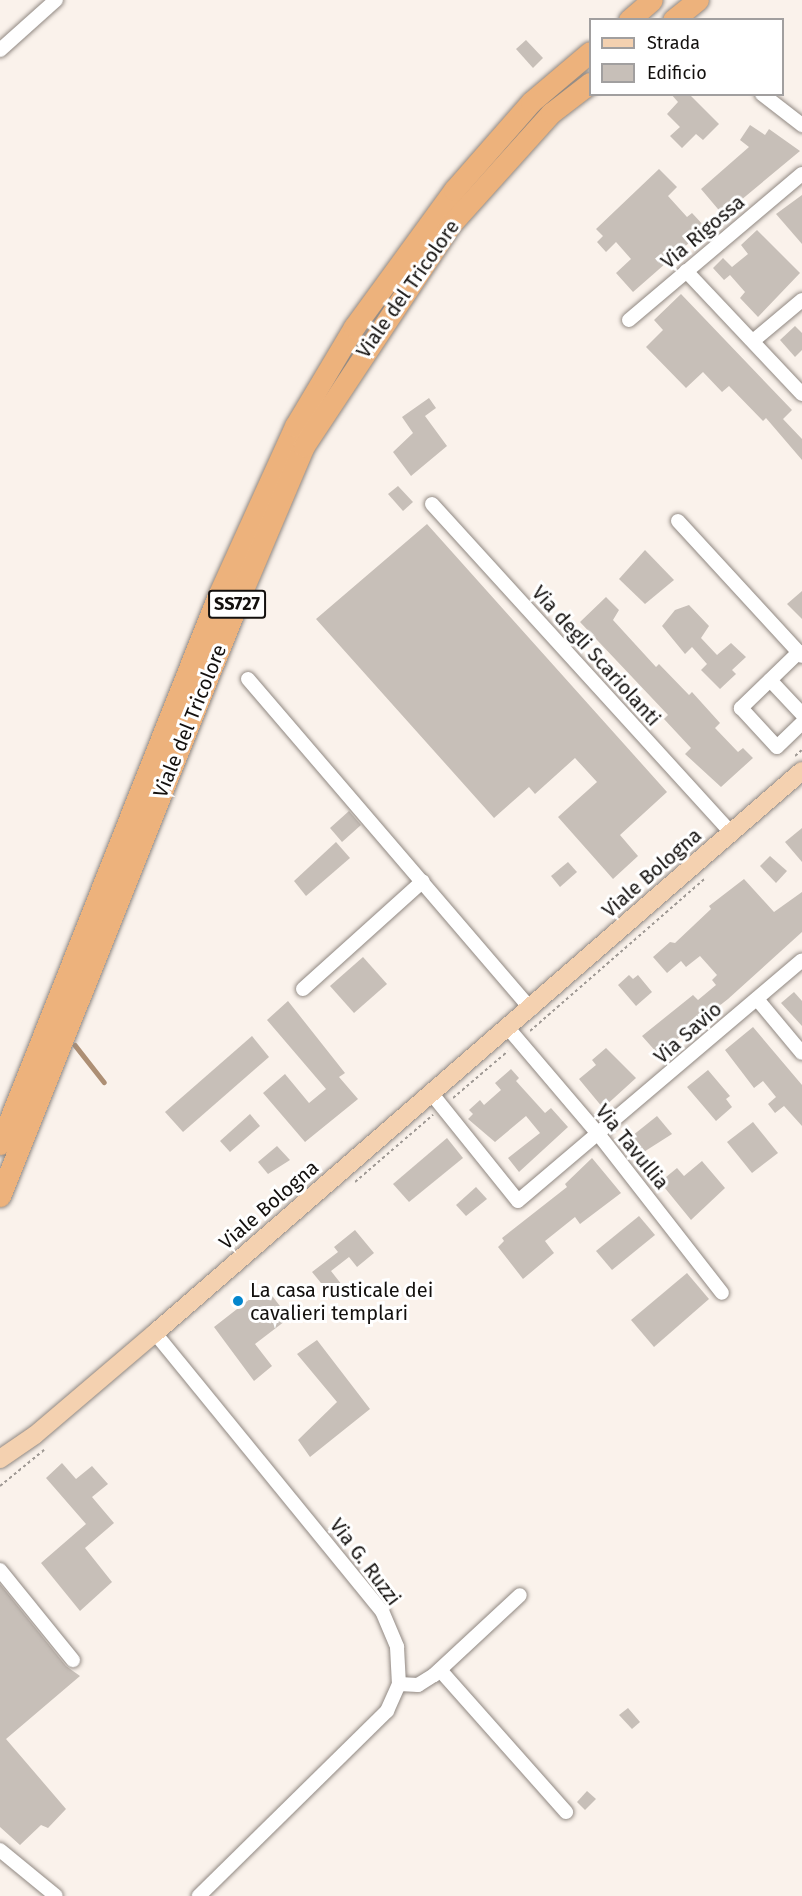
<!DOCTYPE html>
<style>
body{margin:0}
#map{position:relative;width:802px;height:1896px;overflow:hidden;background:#faf2eb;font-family:"Fira Sans",sans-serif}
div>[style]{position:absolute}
.stream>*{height:4.5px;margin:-2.25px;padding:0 2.25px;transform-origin:2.25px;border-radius:2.25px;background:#ad8f74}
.building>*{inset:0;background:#c7bfb8}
.path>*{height:2px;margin-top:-1px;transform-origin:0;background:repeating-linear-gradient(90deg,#9f9994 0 3px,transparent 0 6px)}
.roads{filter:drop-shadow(0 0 2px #908882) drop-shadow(0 0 2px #908882)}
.minor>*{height:14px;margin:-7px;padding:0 7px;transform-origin:7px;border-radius:7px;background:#fff}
.major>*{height:18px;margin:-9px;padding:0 9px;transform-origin:9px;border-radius:9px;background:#f4d1b0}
.highway>*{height:21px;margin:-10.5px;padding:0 10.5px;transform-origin:10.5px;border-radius:10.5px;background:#edb27c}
.dots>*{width:16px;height:16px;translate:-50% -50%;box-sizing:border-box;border:3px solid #fff;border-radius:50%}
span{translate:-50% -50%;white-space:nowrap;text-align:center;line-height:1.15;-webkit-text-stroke:6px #fff;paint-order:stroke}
.shield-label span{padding:2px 4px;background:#fff;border:2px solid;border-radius:4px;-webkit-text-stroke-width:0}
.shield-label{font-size:18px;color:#13100e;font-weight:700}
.street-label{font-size:20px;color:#13100e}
.poi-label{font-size:20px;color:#13100e}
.left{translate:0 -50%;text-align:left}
.legend{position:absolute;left:589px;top:18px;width:195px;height:78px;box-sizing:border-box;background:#fff;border:2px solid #a19f9f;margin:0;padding:8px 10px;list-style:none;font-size:18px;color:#13100e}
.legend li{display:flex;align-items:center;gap:12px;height:30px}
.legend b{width:30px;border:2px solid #a19f9f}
</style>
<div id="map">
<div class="stream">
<div style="left:75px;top:1045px;width:47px;rotate:51.9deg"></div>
</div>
<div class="building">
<div style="clip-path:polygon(526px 40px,543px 58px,533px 68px,516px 49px)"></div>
<div style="clip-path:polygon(671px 94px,689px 94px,719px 124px,703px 140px,696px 134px,682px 148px,670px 136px,680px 127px,667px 114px,678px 102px)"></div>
<div style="clip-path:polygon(750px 125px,765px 135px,769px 129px,800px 151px,723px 215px,701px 189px,749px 147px,740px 140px)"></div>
<div style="clip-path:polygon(659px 169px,677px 187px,668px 196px,687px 217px,692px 213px,706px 228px,633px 292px,616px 273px,631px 259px,616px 242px,606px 252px,597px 242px,603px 236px,596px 229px)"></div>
<div style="clip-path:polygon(802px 195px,802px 244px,776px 214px)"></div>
<div style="clip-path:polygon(757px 230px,800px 273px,758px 317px,740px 298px,745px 292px,730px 275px,724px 280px,713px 268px,723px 258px,732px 267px,748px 254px,741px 245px)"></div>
<div style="clip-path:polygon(681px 294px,792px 410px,783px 419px,802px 439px,802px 460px,766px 418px,763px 421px,729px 386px,722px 392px,703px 372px,686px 388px,646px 347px,663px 330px,654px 320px)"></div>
<div style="clip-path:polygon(795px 326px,802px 333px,802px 350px,795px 357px,780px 340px)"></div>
<div style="clip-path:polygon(429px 398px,436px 408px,425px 416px,447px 446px,411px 476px,393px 452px,413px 433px,402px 417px)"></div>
<div style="clip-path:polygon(398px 486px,413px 502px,403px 511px,388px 494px)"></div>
<div style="clip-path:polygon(427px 524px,667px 792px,620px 835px,638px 856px,613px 879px,558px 817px,597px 782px,575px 758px,535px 794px,529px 787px,494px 818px,316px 619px)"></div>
<div style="clip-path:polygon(645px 550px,674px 580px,645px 604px,619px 579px)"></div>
<div style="clip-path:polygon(802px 591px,802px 619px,787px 604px)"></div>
<div style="clip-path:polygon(606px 597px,619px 610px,613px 620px,656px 667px,659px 664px,689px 695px,692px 692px,720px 723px,715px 728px,738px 752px,743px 748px,753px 758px,721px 787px,685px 754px,691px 748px,664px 719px,668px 715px,580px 622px)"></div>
<div style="clip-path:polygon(689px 605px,709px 626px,701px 638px,717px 655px,731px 643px,746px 657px,732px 670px,736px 674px,720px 689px,701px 670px,707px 664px,692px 647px,685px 654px,662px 626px,675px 610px)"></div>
<div style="clip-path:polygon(349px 811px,361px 825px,342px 842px,330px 828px)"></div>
<div style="clip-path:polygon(802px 828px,802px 862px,785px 842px)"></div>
<div style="clip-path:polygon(336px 842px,350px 858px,306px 896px,294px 881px)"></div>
<div style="clip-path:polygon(770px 856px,787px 871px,776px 883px,760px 866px)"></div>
<div style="clip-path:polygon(568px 862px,577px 872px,560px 887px,551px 876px)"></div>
<div style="clip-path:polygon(744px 879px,774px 912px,802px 892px,802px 932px,728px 999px,658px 1054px,642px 1036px,693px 995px,698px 1000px,716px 985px,712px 980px,717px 975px,700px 956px,686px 967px,681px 961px,667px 973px,653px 957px,670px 942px,675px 943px,711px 909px,709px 906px)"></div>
<div style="clip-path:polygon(363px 957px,387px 984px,354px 1013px,330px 986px)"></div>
<div style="clip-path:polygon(629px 975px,633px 979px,638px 975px,652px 992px,636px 1006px,618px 985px)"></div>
<div style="clip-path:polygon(794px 992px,802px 1001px,802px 1026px,781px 1003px)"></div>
<div style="clip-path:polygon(288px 1001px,345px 1073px,339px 1077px,358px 1099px,305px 1142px,263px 1093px,285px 1074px,309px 1103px,326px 1089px,267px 1020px)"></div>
<div style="clip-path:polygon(753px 1027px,802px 1085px,802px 1126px,784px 1106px,775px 1113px,768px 1104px,776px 1097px,763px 1081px,754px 1088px,725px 1050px)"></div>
<div style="clip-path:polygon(252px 1036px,269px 1057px,183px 1132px,165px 1112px)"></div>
<div style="clip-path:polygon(606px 1048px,636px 1078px,603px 1108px,579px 1079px,596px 1065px,592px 1060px)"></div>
<div style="clip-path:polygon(511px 1069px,519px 1078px,516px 1081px,545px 1113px,551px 1108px,568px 1127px,519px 1172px,508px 1158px,540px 1133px,526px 1116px,495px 1142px,468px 1119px,473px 1114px,469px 1110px,480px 1100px,484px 1105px,501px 1090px,495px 1083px)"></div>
<div style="clip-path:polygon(708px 1070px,730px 1096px,726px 1099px,732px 1107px,716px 1121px,687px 1087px)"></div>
<div style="clip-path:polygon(250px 1114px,260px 1126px,230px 1152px,220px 1141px)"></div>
<div style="clip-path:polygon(657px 1116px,672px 1134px,639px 1155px,627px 1140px)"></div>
<div style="clip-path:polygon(753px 1122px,778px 1153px,752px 1173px,727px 1142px)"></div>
<div style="clip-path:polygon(447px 1138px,463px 1158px,409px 1202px,393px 1184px)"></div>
<div style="clip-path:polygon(277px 1146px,290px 1160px,268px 1174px,258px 1162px)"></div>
<div style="clip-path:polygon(592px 1158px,621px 1193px,580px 1224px,575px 1217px,545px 1241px,554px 1253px,523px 1279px,498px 1247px,504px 1241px,502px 1238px,567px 1187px,565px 1184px)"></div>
<div style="clip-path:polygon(702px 1161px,725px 1188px,691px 1220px,660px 1182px,677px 1168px,684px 1176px)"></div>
<div style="clip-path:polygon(476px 1187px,487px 1199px,466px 1216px,456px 1205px)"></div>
<div style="clip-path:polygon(639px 1216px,655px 1235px,612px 1270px,596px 1251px)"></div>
<div style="clip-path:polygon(355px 1230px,374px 1253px,357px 1267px,349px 1257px,331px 1271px,342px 1285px,330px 1294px,312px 1272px,338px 1252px,334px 1247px)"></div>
<div style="clip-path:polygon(687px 1273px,709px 1299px,654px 1347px,631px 1320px)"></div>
<div style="clip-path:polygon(259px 1292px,264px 1298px,270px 1293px,289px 1318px,255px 1344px,272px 1366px,254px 1381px,214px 1327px)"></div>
<div style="clip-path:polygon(296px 1301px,304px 1312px,295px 1319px,287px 1309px)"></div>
<div style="clip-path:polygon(317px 1340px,370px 1409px,310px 1457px,298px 1440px,337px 1402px,297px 1354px)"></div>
<div style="clip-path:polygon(62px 1463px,76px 1479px,92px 1466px,108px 1484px,92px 1497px,114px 1523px,85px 1548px,112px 1582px,80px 1611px,41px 1563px,86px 1524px,46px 1478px)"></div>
<div style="clip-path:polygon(0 1584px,66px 1666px,80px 1676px,6px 1739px,66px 1809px,48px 1828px,41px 1825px,20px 1845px,0 1827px)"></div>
<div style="clip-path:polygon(628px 1708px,640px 1722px,632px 1729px,619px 1715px)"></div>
<div style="clip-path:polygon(587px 1791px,596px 1799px,585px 1810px,577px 1802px)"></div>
</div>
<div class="path">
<div style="left:795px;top:756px;width:9px;rotate:-41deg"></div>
<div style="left:530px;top:1031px;width:231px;rotate:-41.1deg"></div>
<div style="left:453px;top:1098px;width:72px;rotate:-40.5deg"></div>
<div style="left:355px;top:1182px;width:103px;rotate:-40.7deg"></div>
<div style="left:0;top:1486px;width:57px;rotate:-39.3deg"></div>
</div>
<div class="roads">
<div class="minor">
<div style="left:0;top:50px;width:75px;rotate:-41.8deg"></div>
<div style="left:762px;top:94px;width:51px;rotate:37.8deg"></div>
<div style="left:686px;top:271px;width:169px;rotate:46.7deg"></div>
<div style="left:629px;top:320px;width:226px;rotate:-40.2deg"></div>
<div style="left:753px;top:341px;width:64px;rotate:-39.9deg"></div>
<div style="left:432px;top:504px;width:446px;rotate:47.7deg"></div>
<div style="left:678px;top:521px;width:183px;rotate:47.4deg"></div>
<div style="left:799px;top:652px;width:81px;rotate:136deg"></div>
<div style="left:741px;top:708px;width:53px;rotate:47.3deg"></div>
<div style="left:777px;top:747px;width:35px;rotate:-44deg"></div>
<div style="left:248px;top:679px;width:435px;rotate:49.4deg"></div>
<div style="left:770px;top:680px;width:47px;rotate:46.7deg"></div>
<div style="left:303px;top:989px;width:161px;rotate:-42deg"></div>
<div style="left:757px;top:999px;width:70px;rotate:50.2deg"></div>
<div style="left:508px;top:1028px;width:140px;rotate:49.6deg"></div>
<div style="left:599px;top:1135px;width:200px;rotate:52.1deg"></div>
<div style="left:432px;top:1094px;width:137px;rotate:51.2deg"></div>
<div style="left:518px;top:1201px;width:372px;rotate:-40.3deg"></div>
<div style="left:155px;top:1333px;width:359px;rotate:50.8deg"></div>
<div style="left:382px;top:1611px;width:39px;rotate:67deg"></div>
<div style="left:397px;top:1647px;width:37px;rotate:87deg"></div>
<div style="left:399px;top:1684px;width:30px;rotate:114deg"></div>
<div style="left:387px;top:1711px;width:264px;rotate:135.5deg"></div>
<div style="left:0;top:1570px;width:116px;rotate:51deg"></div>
<div style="left:440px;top:1670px;width:190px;rotate:48.4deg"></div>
<div style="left:399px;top:1684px;width:19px;rotate:3deg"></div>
<div style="left:418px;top:1685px;width:19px;rotate:-32deg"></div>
<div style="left:434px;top:1675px;width:117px;rotate:-42.9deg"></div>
<div style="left:0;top:1850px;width:72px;rotate:39.4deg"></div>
</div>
<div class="major">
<div style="left:0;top:1459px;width:42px;rotate:-34.4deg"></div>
<div style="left:35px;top:1435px;width:157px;rotate:-40.4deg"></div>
<div style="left:155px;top:1333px;width:857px;rotate:-40.98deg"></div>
</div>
<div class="highway">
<div style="left:629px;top:20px;width:30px;rotate:-41deg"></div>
<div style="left:673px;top:20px;width:32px;rotate:-39deg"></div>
<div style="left:0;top:1144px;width:588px;rotate:-68.33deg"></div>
<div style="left:217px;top:598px;width:189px;rotate:-65.6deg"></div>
<div style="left:295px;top:426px;width:115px;rotate:-59.2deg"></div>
<div style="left:354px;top:327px;width:170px;rotate:-53.9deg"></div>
<div style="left:454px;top:190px;width:117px;rotate:-48.8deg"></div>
<div style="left:531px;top:102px;width:77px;rotate:-40.3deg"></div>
<div style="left:0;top:1196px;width:651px;rotate:-68.17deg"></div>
<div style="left:242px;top:592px;width:159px;rotate:-67deg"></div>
<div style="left:304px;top:446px;width:266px;rotate:-56.5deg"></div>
<div style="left:451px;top:224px;width:149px;rotate:-48deg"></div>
<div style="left:551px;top:113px;width:49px;rotate:-37.6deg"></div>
</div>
</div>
<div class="dots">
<div style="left:238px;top:1301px;background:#0486cd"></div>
</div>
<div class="shield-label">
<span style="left:237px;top:604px">SS727</span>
</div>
<div class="street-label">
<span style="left:703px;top:232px;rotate:-40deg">Via Rigossa</span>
<span style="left:408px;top:289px;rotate:-55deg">Viale del Tricolore</span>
<span style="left:596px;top:656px;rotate:48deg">Via degli Scariolanti</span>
<span style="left:190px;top:721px;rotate:-68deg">Viale del Tricolore</span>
<span style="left:652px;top:873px;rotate:-41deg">Viale Bologna</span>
<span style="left:688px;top:1033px;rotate:-41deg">Via Savio</span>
<span style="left:632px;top:1147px;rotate:51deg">Via Tavullia</span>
<span style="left:269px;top:1205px;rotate:-41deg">Viale Bologna</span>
<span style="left:365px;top:1562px;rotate:53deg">Via G. Ruzzi</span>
</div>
<div class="poi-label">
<span class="left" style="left:250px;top:1302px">La casa rusticale dei<br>cavalieri templari</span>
</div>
<ul class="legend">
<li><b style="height:8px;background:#f4d1b0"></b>Strada</li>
<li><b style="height:16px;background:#c7bfb8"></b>Edificio</li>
</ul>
</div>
